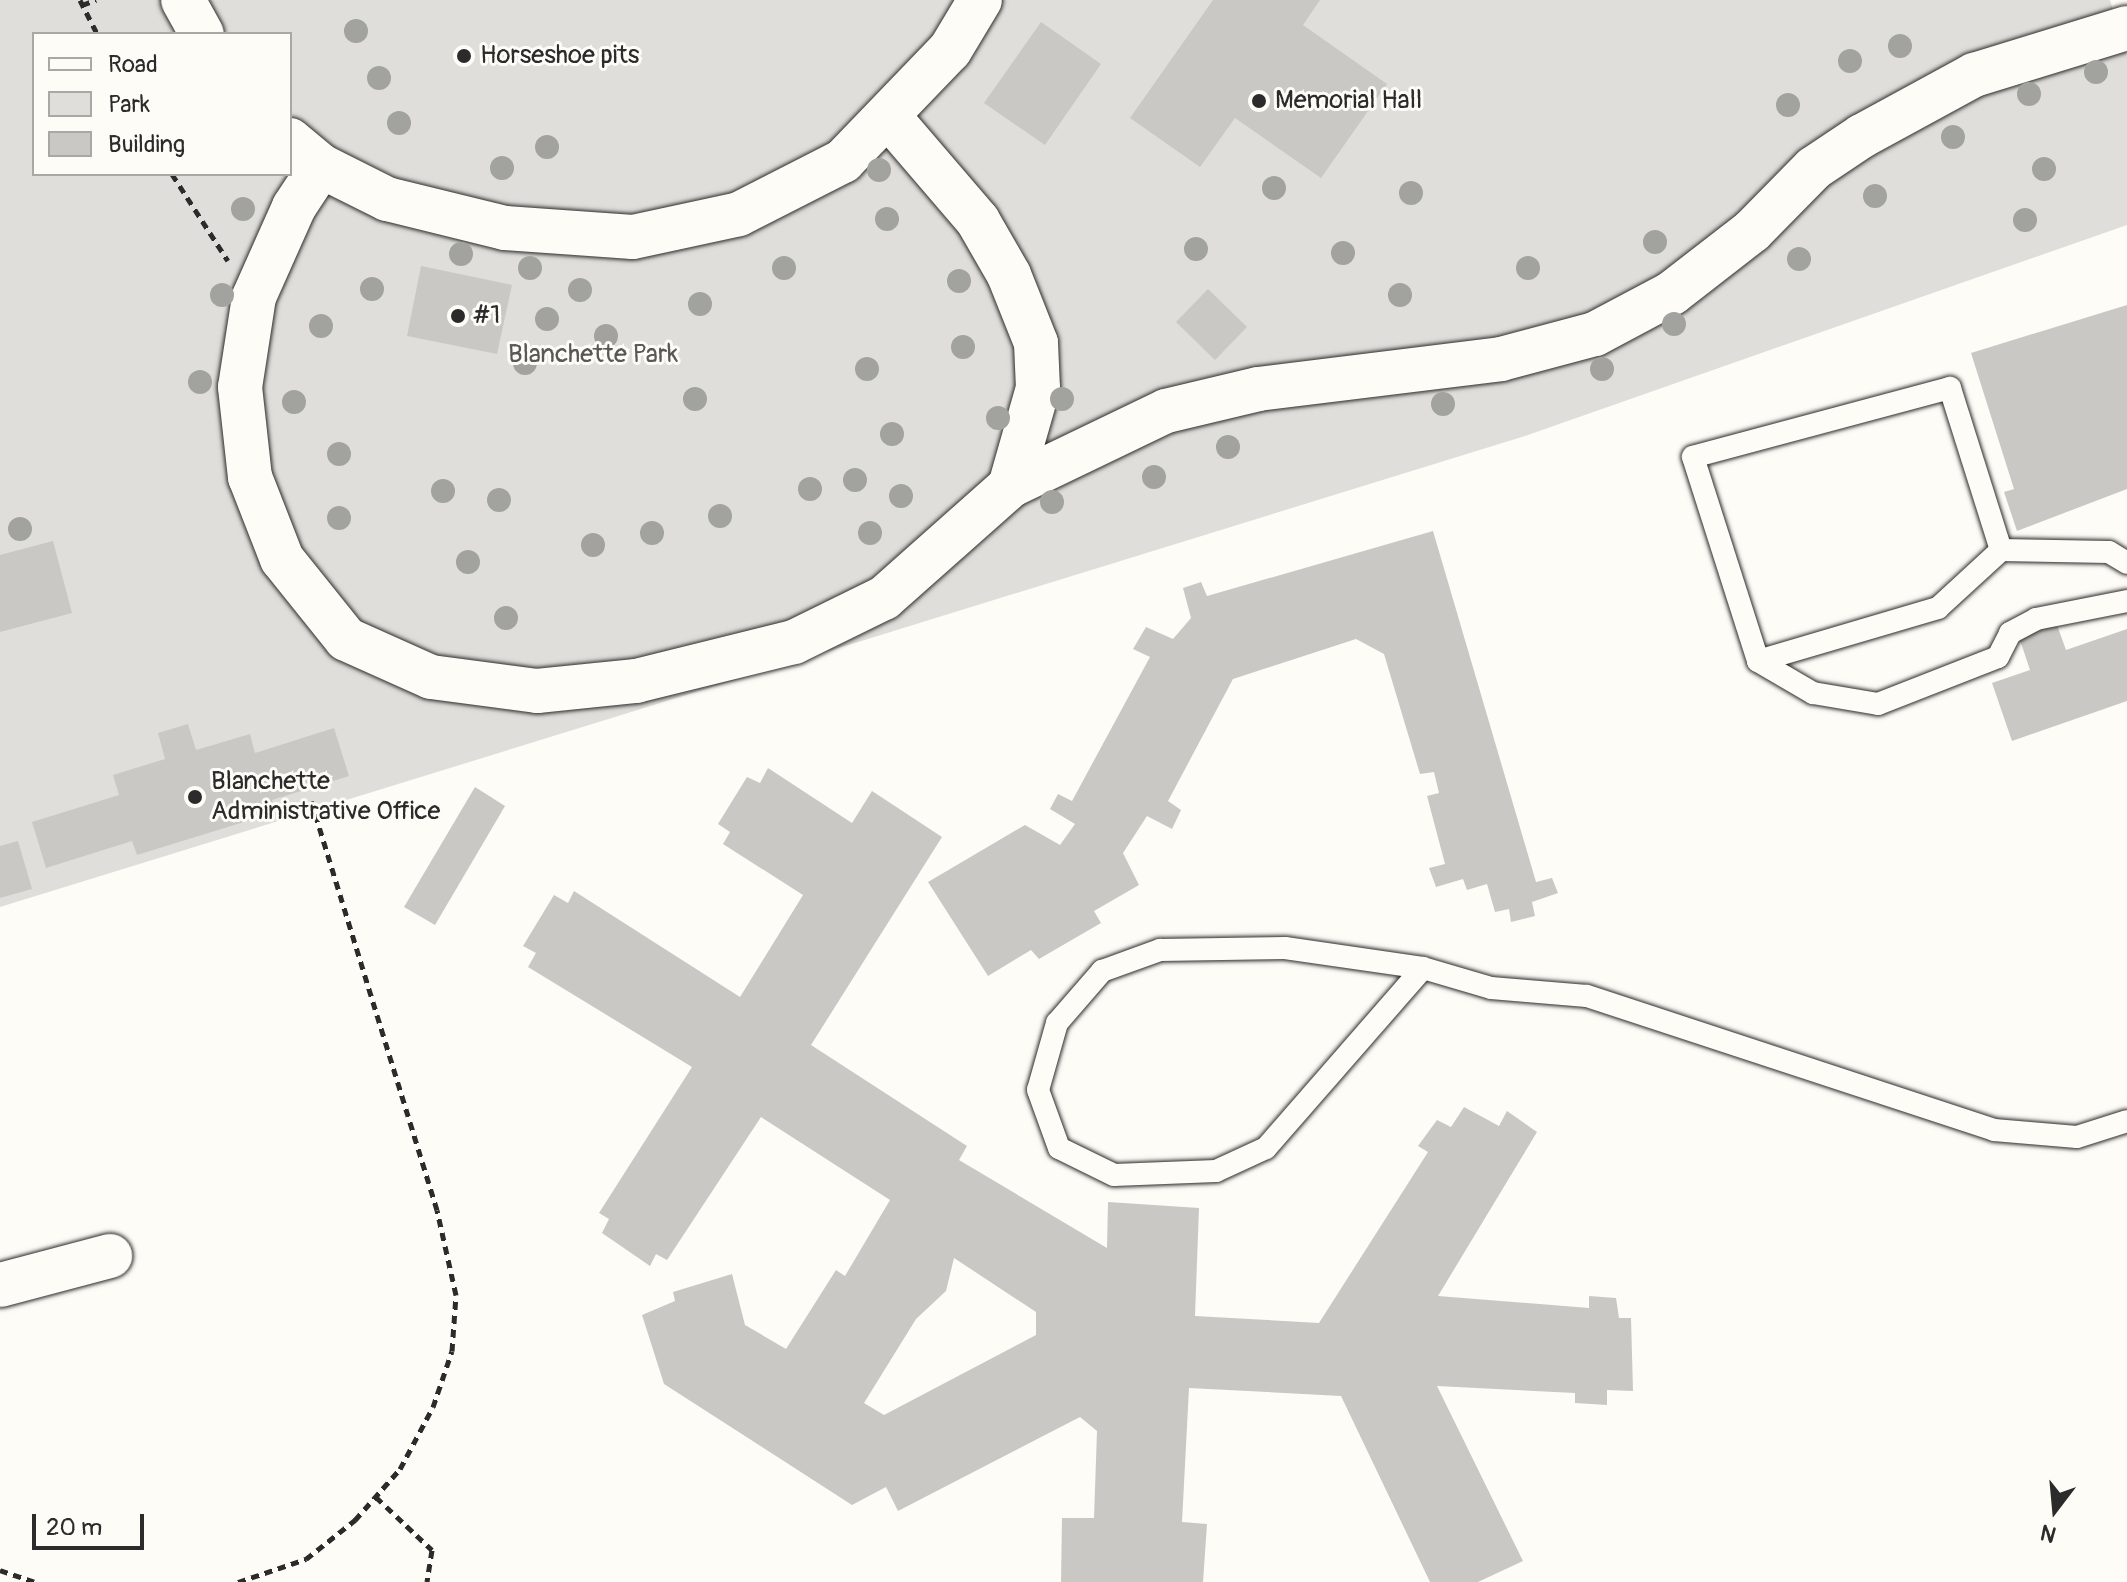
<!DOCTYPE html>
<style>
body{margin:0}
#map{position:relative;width:2127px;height:1582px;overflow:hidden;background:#fdfcf7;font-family:Pangolin,sans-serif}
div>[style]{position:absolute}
.green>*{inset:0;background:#dfdeda}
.building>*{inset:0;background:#c9c8c4}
.path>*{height:5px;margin-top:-2.5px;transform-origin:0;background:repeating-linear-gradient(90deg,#2b2b2b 0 8px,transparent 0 14px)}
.roads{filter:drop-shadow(0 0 2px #2b2b2b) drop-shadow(0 0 2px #2b2b2b)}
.lane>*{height:22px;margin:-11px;padding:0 11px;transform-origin:11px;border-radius:11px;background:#fdfcf7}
.street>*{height:44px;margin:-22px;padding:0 22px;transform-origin:22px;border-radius:22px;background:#fdfcf7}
.trees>*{width:24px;height:24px;margin:-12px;border-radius:50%;background:#a2a29f}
.dots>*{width:22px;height:22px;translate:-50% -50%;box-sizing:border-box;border:4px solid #fdfcf7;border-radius:50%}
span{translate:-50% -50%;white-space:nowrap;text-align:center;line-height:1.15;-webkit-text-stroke:6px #fdfcf7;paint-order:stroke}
.poi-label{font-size:26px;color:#2b2b2b}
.left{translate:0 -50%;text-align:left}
.park-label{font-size:26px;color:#585857}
.legend{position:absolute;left:32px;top:32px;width:260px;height:144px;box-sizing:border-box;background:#fdfcf7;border:2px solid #a9a8a5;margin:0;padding:10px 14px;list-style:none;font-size:24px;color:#2b2b2b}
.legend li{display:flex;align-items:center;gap:16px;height:40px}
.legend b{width:40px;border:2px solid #a9a8a5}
.north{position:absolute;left:2015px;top:1470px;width:80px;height:80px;-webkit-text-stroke:6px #fdfcf7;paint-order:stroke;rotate:196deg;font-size:22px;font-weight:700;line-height:32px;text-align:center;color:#2b2b2b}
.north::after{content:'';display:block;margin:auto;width:28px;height:36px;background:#2b2b2b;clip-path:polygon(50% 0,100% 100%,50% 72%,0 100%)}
.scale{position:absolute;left:32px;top:1514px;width:112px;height:36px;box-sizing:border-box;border:4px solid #2b2b2b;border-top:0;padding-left:10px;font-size:24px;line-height:28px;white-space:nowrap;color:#2b2b2b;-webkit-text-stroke:6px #fdfcf7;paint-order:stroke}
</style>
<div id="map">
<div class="green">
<div style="clip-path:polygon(evenodd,0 0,2110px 0,2127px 57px,2127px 225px,1525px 436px,0 907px,0 0,34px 34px,290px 34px,290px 174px,34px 174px,34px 34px)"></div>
</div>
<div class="building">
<div style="clip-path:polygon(1213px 0,1320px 0,1303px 25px,1387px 84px,1321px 178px,1235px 118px,1200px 167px,1130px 118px)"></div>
<div style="clip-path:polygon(1041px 22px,1101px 64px,1045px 145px,984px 103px)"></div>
<div style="clip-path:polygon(421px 266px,512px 285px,497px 354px,407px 336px)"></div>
<div style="clip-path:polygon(1208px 289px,1247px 327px,1215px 360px,1176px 322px)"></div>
<div style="clip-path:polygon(2127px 305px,2127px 489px,2017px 531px,2004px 492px,2014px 489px,1971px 353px)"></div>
<div style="clip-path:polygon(1433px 531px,1536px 882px,1552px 878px,1558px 893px,1532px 902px,1535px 916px,1511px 922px,1509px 909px,1495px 912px,1487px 884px,1467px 890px,1463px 879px,1436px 887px,1429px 868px,1445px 864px,1427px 796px,1439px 793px,1434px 772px,1420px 774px,1384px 654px,1356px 639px,1233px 679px,1168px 801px,1181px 810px,1172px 829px,1147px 816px,1123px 853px,1139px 885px,1094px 911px,1101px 923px,1039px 959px,1031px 950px,988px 976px,928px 882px,1025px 825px,1060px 845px,1075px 824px,1050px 809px,1058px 794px,1072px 801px,1150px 657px,1133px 649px,1146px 627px,1173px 639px,1191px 618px,1183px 588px,1201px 582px,1207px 596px)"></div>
<div style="clip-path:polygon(53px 541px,72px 613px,0 632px,0 555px)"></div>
<div style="clip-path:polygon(2057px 625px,2066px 650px,2127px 629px,2127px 701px,2012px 741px,1992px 683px,2030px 670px,2019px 637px)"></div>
<div style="clip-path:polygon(188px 724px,196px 750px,250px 734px,255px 753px,334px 728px,349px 776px,272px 800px,276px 812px,137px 855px,132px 841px,46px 868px,32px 822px,119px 795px,113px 775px,165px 759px,158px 733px)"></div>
<div style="clip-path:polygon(evenodd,768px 768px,852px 823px,872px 791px,942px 837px,811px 1045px,967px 1146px,959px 1160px,1107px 1248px,1108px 1202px,1199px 1208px,1195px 1316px,1319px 1323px,1428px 1152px,1418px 1146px,1437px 1120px,1451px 1127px,1464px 1107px,1499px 1126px,1507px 1111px,1537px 1132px,1438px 1296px,1589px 1308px,1589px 1296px,1616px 1298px,1619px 1318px,1631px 1318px,1633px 1391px,1607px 1390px,1607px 1405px,1575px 1403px,1575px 1393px,1437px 1386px,1523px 1561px,1478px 1582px,1430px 1582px,1341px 1396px,1189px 1388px,1182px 1522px,1207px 1524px,1203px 1582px,1061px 1582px,1062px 1518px,1094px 1518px,1097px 1431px,1080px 1417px,898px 1511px,886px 1487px,852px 1505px,664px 1384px,642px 1315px,675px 1301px,673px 1292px,732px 1274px,745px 1325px,786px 1349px,836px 1270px,845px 1276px,890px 1200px,761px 1117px,667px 1260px,656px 1254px,650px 1266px,602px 1233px,609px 1219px,599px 1213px,692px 1067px,528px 967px,536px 953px,523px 946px,554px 895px,568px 903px,574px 891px,740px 997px,803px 895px,723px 844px,730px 832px,718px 824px,747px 777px,760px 783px,768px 768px,954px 1258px,1036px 1312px,1036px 1335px,884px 1415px,864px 1403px,916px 1319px,946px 1291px,954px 1258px)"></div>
<div style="clip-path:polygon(475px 787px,505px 806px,435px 925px,404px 907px)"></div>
<div style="clip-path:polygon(18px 841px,32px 889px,0 898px,0 846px)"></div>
</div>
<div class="path">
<div style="left:80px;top:0;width:38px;rotate:63deg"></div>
<div style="left:82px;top:5px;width:15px;rotate:-20deg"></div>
<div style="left:172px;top:174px;width:103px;rotate:57.2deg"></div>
<div style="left:376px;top:1497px;width:77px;rotate:43.4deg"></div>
<div style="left:432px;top:1550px;width:32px;rotate:99deg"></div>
<div style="left:0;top:1570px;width:36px;rotate:19deg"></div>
<div style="left:238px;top:1582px;width:72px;rotate:-18.7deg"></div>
<div style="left:306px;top:1559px;width:63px;rotate:-38.5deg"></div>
<div style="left:355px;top:1520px;width:68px;rotate:-48.6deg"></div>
<div style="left:400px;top:1469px;width:70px;rotate:-62deg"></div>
<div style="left:433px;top:1407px;width:59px;rotate:-71.3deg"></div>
<div style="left:452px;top:1351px;width:56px;rotate:-85.9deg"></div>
<div style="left:456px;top:1295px;width:87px;rotate:-102.6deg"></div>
<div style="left:437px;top:1210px;width:429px;rotate:-107.1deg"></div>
</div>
<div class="roads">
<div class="lane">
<div style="left:2001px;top:550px;width:170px;rotate:-107.5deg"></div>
<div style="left:1950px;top:388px;width:266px;rotate:165deg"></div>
<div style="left:1693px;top:457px;width:214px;rotate:72.3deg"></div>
<div style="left:1758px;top:661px;width:188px;rotate:-16.4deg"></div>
<div style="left:1938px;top:608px;width:86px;rotate:-42.6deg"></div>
<div style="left:2001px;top:550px;width:108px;rotate:1.1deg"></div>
<div style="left:2109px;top:552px;width:21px;rotate:31deg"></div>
<div style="left:1758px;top:661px;width:64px;rotate:30.2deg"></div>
<div style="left:1813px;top:693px;width:66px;rotate:9.6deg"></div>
<div style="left:1878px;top:704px;width:129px;rotate:-21.4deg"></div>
<div style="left:1998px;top:657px;width:27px;rotate:-63deg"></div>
<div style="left:2010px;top:633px;width:30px;rotate:-28deg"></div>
<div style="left:2036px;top:619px;width:93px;rotate:-11.2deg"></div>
<div style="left:1423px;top:968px;width:239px;rotate:131.1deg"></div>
<div style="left:1266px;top:1148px;width:55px;rotate:155.3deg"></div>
<div style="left:1216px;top:1171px;width:102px;rotate:177.8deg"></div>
<div style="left:1114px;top:1175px;width:61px;rotate:-153.9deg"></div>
<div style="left:1059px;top:1148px;width:62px;rotate:-109.9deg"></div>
<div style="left:1038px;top:1090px;width:70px;rotate:-74.2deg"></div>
<div style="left:1057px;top:1023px;width:69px;rotate:-49.1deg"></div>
<div style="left:1102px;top:971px;width:62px;rotate:-19.9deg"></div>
<div style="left:1160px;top:950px;width:125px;rotate:-0.9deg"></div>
<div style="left:1285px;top:948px;width:139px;rotate:8.2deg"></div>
<div style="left:1423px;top:968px;width:71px;rotate:16.4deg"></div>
<div style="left:1491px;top:988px;width:96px;rotate:4.8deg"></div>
<div style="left:1587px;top:996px;width:428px;rotate:18.2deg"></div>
<div style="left:1994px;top:1130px;width:83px;rotate:4.8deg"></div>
<div style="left:2077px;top:1137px;width:52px;rotate:-17.7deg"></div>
</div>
<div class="street">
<div style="left:183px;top:0;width:39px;rotate:61deg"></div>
<div style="left:889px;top:117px;width:137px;rotate:49.4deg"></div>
<div style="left:978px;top:221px;width:62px;rotate:60.1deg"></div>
<div style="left:1009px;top:275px;width:73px;rotate:68.3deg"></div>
<div style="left:1036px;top:343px;width:45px;rotate:87.5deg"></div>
<div style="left:1038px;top:388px;width:102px;rotate:105.9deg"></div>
<div style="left:290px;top:140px;width:40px;rotate:40deg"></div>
<div style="left:321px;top:166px;width:74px;rotate:26.6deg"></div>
<div style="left:387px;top:199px;width:122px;rotate:13.8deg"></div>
<div style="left:505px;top:228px;width:128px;rotate:4deg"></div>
<div style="left:633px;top:237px;width:108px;rotate:-12.2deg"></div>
<div style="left:739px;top:214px;width:117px;rotate:-27deg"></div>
<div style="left:843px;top:161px;width:154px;rotate:-46.1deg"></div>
<div style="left:950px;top:50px;width:58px;rotate:-59deg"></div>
<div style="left:321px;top:166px;width:49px;rotate:123.4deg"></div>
<div style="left:294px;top:207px;width:98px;rotate:114deg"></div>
<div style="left:254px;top:297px;width:91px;rotate:98.8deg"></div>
<div style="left:240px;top:387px;width:91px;rotate:83.7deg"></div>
<div style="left:250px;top:477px;width:88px;rotate:68.7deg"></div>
<div style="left:282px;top:559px;width:102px;rotate:51.3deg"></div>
<div style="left:346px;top:639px;width:93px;rotate:24.1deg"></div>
<div style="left:431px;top:677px;width:107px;rotate:7.5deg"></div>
<div style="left:537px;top:691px;width:100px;rotate:-5.8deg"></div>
<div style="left:636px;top:681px;width:163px;rotate:-13.9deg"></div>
<div style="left:794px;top:642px;width:100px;rotate:-26.1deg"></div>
<div style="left:884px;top:598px;width:169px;rotate:-41.6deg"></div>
<div style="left:1010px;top:486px;width:173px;rotate:-25.7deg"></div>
<div style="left:1166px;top:411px;width:95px;rotate:-13.4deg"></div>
<div style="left:1258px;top:389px;width:245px;rotate:-7deg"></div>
<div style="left:1501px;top:359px;width:97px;rotate:-14.9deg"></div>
<div style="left:1595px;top:334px;width:87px;rotate:-28deg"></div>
<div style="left:1672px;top:293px;width:101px;rotate:-37.8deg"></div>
<div style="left:1752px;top:231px;width:88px;rotate:-45.5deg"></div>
<div style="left:1814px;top:168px;width:58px;rotate:-33.7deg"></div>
<div style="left:1862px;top:136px;width:128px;rotate:-28.6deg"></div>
<div style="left:1974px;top:75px;width:160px;rotate:-17.1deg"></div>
<div style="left:0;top:1285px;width:114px;rotate:-14.8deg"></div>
</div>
</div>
<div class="trees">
<div style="left:356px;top:31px"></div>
<div style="left:1900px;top:46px"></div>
<div style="left:1850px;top:61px"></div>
<div style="left:2096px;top:72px"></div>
<div style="left:379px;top:78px"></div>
<div style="left:2029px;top:94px"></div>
<div style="left:1788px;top:105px"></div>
<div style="left:399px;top:123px"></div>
<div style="left:1953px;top:137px"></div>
<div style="left:547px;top:147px"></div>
<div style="left:502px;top:168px"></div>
<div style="left:2044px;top:169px"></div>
<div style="left:879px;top:170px"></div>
<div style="left:1274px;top:188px"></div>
<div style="left:1411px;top:193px"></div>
<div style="left:1875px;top:196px"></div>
<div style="left:243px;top:209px"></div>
<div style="left:887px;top:219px"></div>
<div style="left:2025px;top:220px"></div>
<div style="left:1655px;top:242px"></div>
<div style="left:1196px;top:249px"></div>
<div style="left:1343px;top:253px"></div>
<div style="left:461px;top:254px"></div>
<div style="left:1799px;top:259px"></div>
<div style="left:530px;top:268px"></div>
<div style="left:784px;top:268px"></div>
<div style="left:1528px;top:268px"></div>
<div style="left:959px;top:281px"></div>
<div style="left:372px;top:289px"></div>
<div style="left:580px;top:290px"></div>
<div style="left:222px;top:295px"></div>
<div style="left:1400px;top:295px"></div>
<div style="left:700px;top:304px"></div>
<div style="left:547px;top:319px"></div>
<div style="left:1674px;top:324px"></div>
<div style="left:321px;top:326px"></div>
<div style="left:606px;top:336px"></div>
<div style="left:963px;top:347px"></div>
<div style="left:525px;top:363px"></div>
<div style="left:867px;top:369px"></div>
<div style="left:1602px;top:369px"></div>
<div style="left:200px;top:382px"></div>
<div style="left:695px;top:399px"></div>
<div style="left:1062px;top:399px"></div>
<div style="left:294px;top:402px"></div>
<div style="left:1443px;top:404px"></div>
<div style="left:998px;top:418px"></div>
<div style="left:892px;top:434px"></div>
<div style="left:1228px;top:447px"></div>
<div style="left:339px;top:454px"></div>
<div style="left:1154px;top:477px"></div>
<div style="left:855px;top:480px"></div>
<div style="left:810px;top:489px"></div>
<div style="left:443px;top:491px"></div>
<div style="left:901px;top:496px"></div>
<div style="left:499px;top:500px"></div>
<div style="left:1052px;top:502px"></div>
<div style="left:720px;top:516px"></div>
<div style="left:339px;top:518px"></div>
<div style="left:20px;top:529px"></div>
<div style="left:652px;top:533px"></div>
<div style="left:870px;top:533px"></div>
<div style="left:593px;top:545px"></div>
<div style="left:468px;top:562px"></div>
<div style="left:506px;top:618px"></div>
</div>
<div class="dots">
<div style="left:464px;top:56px;background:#2b2b2b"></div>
<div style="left:1259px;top:101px;background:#2b2b2b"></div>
<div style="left:458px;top:316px;background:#2b2b2b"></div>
<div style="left:195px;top:797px;background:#2b2b2b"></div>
</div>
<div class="poi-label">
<span class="left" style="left:480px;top:56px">Horseshoe pits</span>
<span class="left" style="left:1275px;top:101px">Memorial Hall</span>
<span class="left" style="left:474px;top:316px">#1</span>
<span class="left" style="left:211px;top:797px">Blanchette<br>Administrative Office</span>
</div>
<div class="park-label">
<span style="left:593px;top:355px">Blanchette Park</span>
</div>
<ul class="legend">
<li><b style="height:10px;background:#fdfcf7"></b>Road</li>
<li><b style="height:22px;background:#dfdeda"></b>Park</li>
<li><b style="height:22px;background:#c9c8c4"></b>Building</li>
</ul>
<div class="north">N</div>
<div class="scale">20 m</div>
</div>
